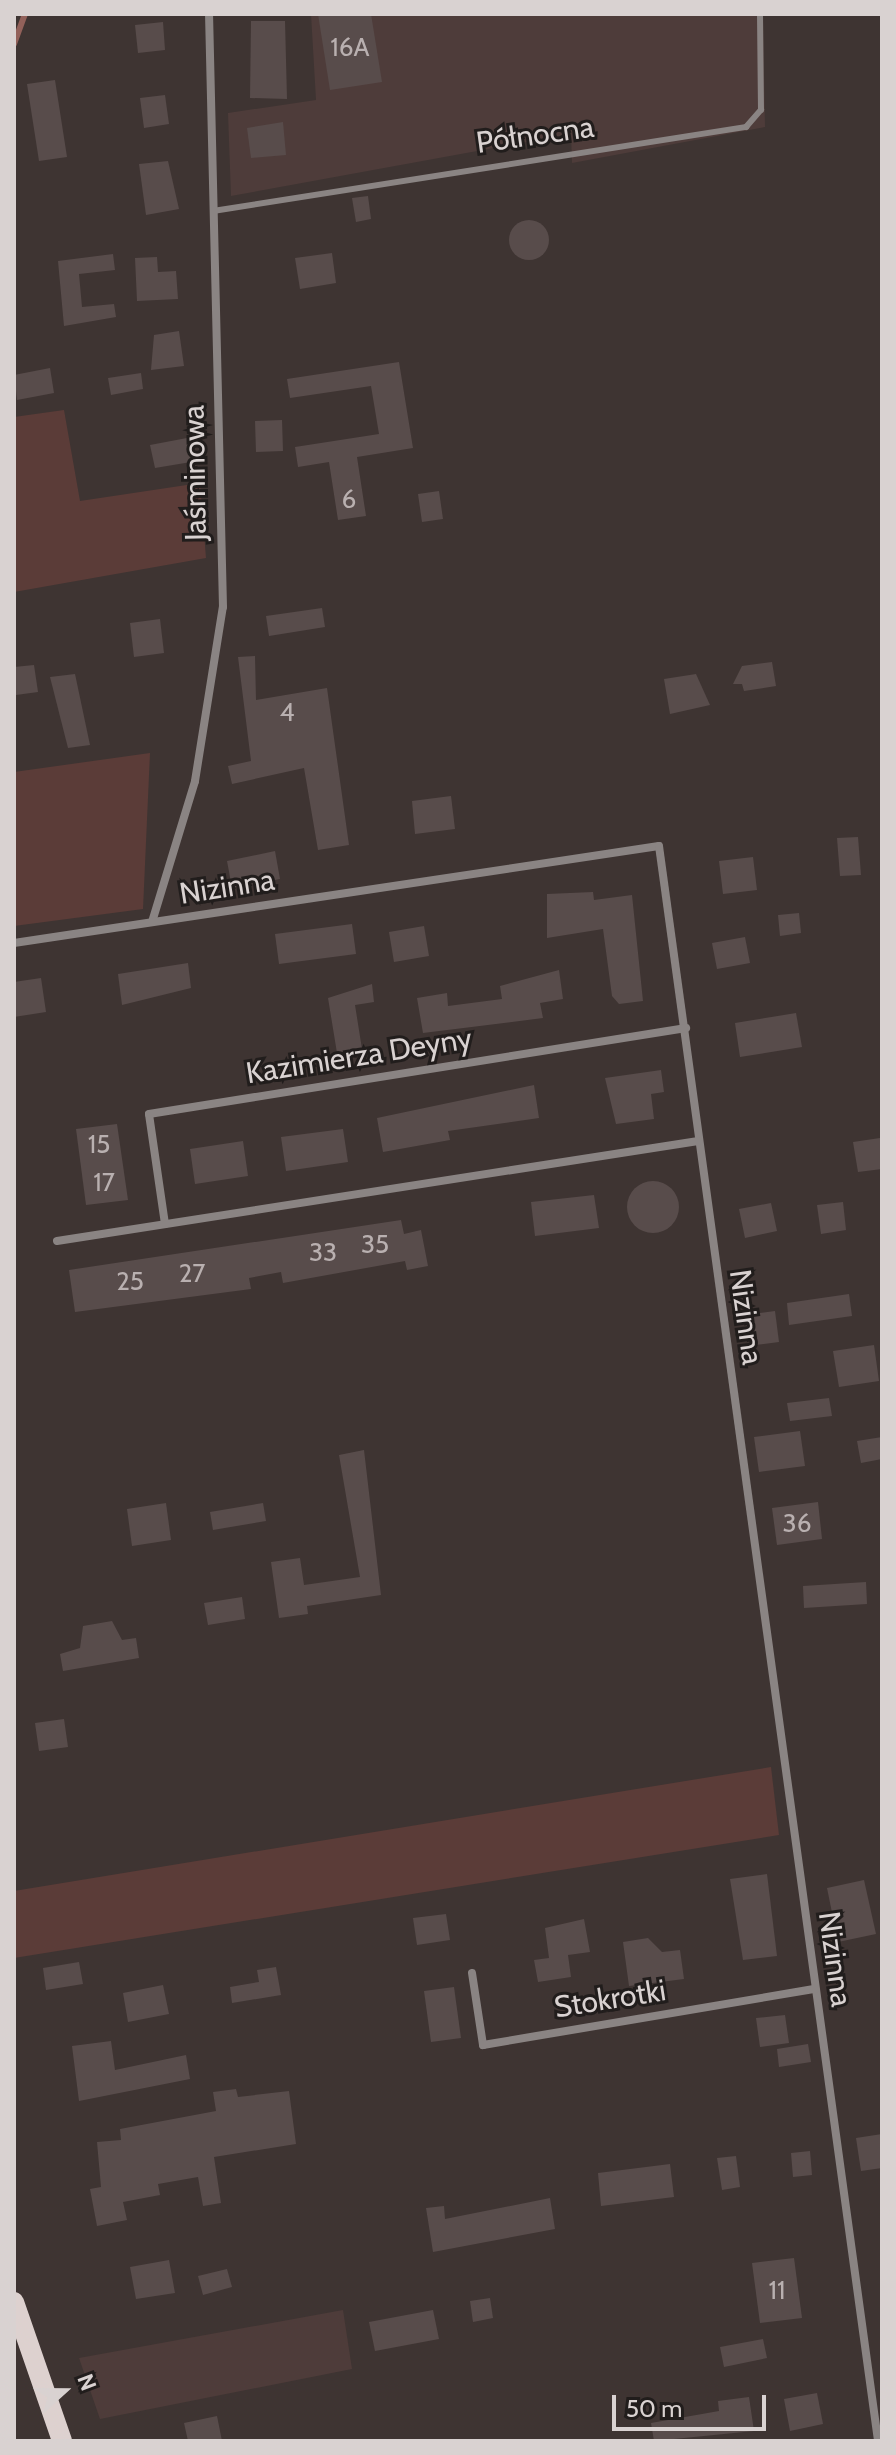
<!DOCTYPE html>
<meta charset="utf-8">
<style>
body{margin:0}
#map{position:relative;width:896px;height:2455px;overflow:hidden;background:#3e3432;font-family:Cabin,sans-serif}
div>[style]{position:absolute}
.built>*{inset:0;background:#4e3c3a}
.green>*{inset:0;background:#5b3c38}
.stream>*{height:6px;margin:-3px;padding:0 3px;transform-origin:3px;border-radius:3px;background:#92615a}
.building>*{inset:0;background:#584c4b}
.round{border-radius:50%}
.service>*{height:6px;margin:-3px;padding:0 3px;transform-origin:3px;border-radius:3px;background:#8a8483}
.minor>*{height:8px;margin:-4px;padding:0 4px;transform-origin:4px;border-radius:4px;background:#8a8483}
.primary>*{height:20px;margin:-10px;padding:0 10px;transform-origin:10px;border-radius:10px;background:#ddd1cf}
span{translate:-50% -50%;white-space:nowrap;text-align:center;line-height:1.15;-webkit-text-stroke:6px #211d1c;paint-order:stroke}
.number-label{font-size:26px;color:#b9b0b0}
.number-label span{-webkit-text-stroke-width:0}
.street-label{font-size:30px;color:#d9d2d1}
.frame{position:absolute;inset:0;border:16px solid #d9d2d1;pointer-events:none}
.north{position:absolute;left:24px;top:2351px;width:80px;height:80px;-webkit-text-stroke:6px #211d1c;paint-order:stroke;rotate:69deg;font-size:22px;font-weight:700;line-height:32px;text-align:center;color:#d9d2d1}
.north::after{content:'';display:block;margin:auto;width:28px;height:36px;background:#d9d2d1;clip-path:polygon(50% 0,100% 100%,50% 72%,0 100%)}
.scale{position:absolute;left:612px;top:2395px;width:154px;height:36px;box-sizing:border-box;border:4px solid #d9d2d1;border-top:0;padding-left:10px;font-size:24px;line-height:28px;white-space:nowrap;color:#d9d2d1;-webkit-text-stroke:6px #211d1c;paint-order:stroke}
</style>
<div id="map">
<div class="built">
<div style="clip-path:polygon(311px 14px,763px 14px,765px 127px,572px 163px,571px 134px,231px 196px,228px 113px,316px 100px)"></div>
<div style="clip-path:polygon(343px 2310px,352px 2369px,100px 2419px,79px 2358px)"></div>
</div>
<div class="green">
<div style="clip-path:polygon(64px 410px,80px 501px,200px 483px,206px 558px,14px 592px,14px 417px)"></div>
<div style="clip-path:polygon(150px 753px,143px 909px,14px 926px,14px 772px)"></div>
<div style="clip-path:polygon(771px 1767px,779px 1835px,14px 1958px,14px 1891px)"></div>
</div>
<div class="stream">
<div style="left:14px;top:44px;width:32px;rotate:-70deg"></div>
</div>
<div class="building">
<div style="clip-path:polygon(318px 14px,371px 14px,382px 82px,330px 90px)"></div>
<div style="clip-path:polygon(251px 21px,285px 21px,287px 99px,250px 98px)"></div>
<div style="clip-path:polygon(163px 22px,165px 50px,138px 53px,135px 25px)"></div>
<div style="clip-path:polygon(55px 80px,67px 157px,39px 161px,27px 84px)"></div>
<div style="clip-path:polygon(165px 95px,169px 124px,144px 128px,140px 98px)"></div>
<div style="clip-path:polygon(283px 122px,286px 155px,251px 158px,247px 128px)"></div>
<div style="clip-path:polygon(168px 161px,179px 209px,146px 215px,139px 164px)"></div>
<div style="clip-path:polygon(368px 196px,371px 219px,356px 222px,352px 198px)"></div>
<div class="round" style="left:509px;top:220px;width:40px;height:40px"></div>
<div style="clip-path:polygon(332px 253px,336px 283px,300px 289px,295px 258px)"></div>
<div style="clip-path:polygon(113px 254px,115px 270px,79px 274px,82px 307px,114px 304px,116px 317px,64px 326px,58px 261px)"></div>
<div style="clip-path:polygon(157px 257px,158px 272px,176px 271px,178px 299px,137px 301px,135px 258px)"></div>
<div style="clip-path:polygon(179px 331px,184px 366px,151px 370px,154px 335px)"></div>
<div style="clip-path:polygon(399px 362px,413px 448px,357px 457px,366px 516px,338px 520px,329px 462px,298px 467px,295px 447px,379px 434px,371px 386px,290px 398px,287px 379px)"></div>
<div style="clip-path:polygon(50px 368px,54px 393px,17px 400px,14px 375px)"></div>
<div style="clip-path:polygon(141px 373px,143px 389px,111px 395px,108px 378px)"></div>
<div style="clip-path:polygon(282px 420px,283px 451px,256px 452px,255px 421px)"></div>
<div style="clip-path:polygon(187px 438px,191px 462px,155px 468px,150px 445px)"></div>
<div style="clip-path:polygon(439px 491px,443px 519px,422px 522px,418px 494px)"></div>
<div style="clip-path:polygon(322px 608px,325px 627px,269px 636px,266px 616px)"></div>
<div style="clip-path:polygon(160px 619px,164px 653px,134px 657px,130px 623px)"></div>
<div style="clip-path:polygon(255px 656px,256px 700px,327px 688px,349px 845px,318px 850px,304px 768px,232px 784px,228px 766px,251px 761px,238px 657px)"></div>
<div style="clip-path:polygon(772px 662px,776px 686px,744px 691px,742px 684px,733px 684px,742px 666px)"></div>
<div style="clip-path:polygon(34px 665px,38px 692px,16px 695px,14px 667px)"></div>
<div style="clip-path:polygon(75px 674px,90px 745px,68px 748px,50px 677px)"></div>
<div style="clip-path:polygon(696px 674px,710px 705px,670px 714px,664px 679px)"></div>
<div style="clip-path:polygon(451px 796px,455px 829px,415px 834px,412px 801px)"></div>
<div style="clip-path:polygon(858px 837px,861px 875px,840px 876px,837px 838px)"></div>
<div style="clip-path:polygon(275px 851px,280px 879px,232px 888px,227px 861px)"></div>
<div style="clip-path:polygon(753px 857px,757px 890px,723px 894px,719px 861px)"></div>
<div style="clip-path:polygon(593px 892px,594px 900px,632px 895px,643px 1001px,619px 1004px,612px 996px,603px 929px,547px 938px,547px 894px)"></div>
<div style="clip-path:polygon(799px 913px,801px 933px,780px 936px,778px 915px)"></div>
<div style="clip-path:polygon(352px 924px,356px 954px,279px 964px,275px 934px)"></div>
<div style="clip-path:polygon(424px 926px,429px 956px,394px 962px,389px 932px)"></div>
<div style="clip-path:polygon(745px 937px,750px 963px,717px 969px,712px 943px)"></div>
<div style="clip-path:polygon(188px 963px,191px 988px,122px 1005px,118px 974px)"></div>
<div style="clip-path:polygon(559px 970px,563px 999px,540px 1003px,543px 1018px,423px 1033px,417px 998px,447px 993px,448px 1006px,502px 999px,500px 986px)"></div>
<div style="clip-path:polygon(41px 978px,46px 1012px,14px 1017px,14px 982px)"></div>
<div style="clip-path:polygon(372px 984px,374px 1002px,355px 1005px,362px 1049px,337px 1053px,328px 998px)"></div>
<div style="clip-path:polygon(796px 1013px,802px 1047px,740px 1057px,735px 1023px)"></div>
<div style="clip-path:polygon(661px 1070px,664px 1092px,651px 1094px,654px 1119px,616px 1124px,605px 1078px)"></div>
<div style="clip-path:polygon(534px 1085px,539px 1118px,448px 1131px,450px 1140px,383px 1152px,377px 1118px)"></div>
<div style="clip-path:polygon(117px 1124px,128px 1200px,86px 1205px,76px 1129px)"></div>
<div style="clip-path:polygon(343px 1129px,348px 1162px,286px 1171px,281px 1137px)"></div>
<div style="clip-path:polygon(880px 1138px,882px 1169px,858px 1172px,853px 1142px)"></div>
<div style="clip-path:polygon(243px 1141px,248px 1176px,195px 1184px,190px 1149px)"></div>
<div class="round" style="left:627px;top:1181px;width:52px;height:52px"></div>
<div style="clip-path:polygon(594px 1195px,599px 1228px,535px 1236px,531px 1202px)"></div>
<div style="clip-path:polygon(843px 1202px,846px 1230px,821px 1234px,817px 1205px)"></div>
<div style="clip-path:polygon(771px 1203px,777px 1231px,745px 1238px,739px 1209px)"></div>
<div style="clip-path:polygon(401px 1220px,404px 1234px,421px 1230px,428px 1266px,407px 1270px,405px 1261px,283px 1283px,281px 1272px,249px 1278px,251px 1289px,75px 1312px,69px 1270px)"></div>
<div style="clip-path:polygon(849px 1294px,852px 1316px,789px 1325px,787px 1303px)"></div>
<div style="clip-path:polygon(775px 1311px,779px 1342px,755px 1345px,751px 1314px)"></div>
<div style="clip-path:polygon(874px 1345px,879px 1381px,839px 1387px,833px 1351px)"></div>
<div style="clip-path:polygon(829px 1398px,832px 1416px,790px 1421px,787px 1403px)"></div>
<div style="clip-path:polygon(800px 1431px,805px 1466px,759px 1472px,754px 1437px)"></div>
<div style="clip-path:polygon(882px 1437px,882px 1459px,861px 1463px,857px 1441px)"></div>
<div style="clip-path:polygon(364px 1450px,381px 1595px,307px 1606px,308px 1614px,279px 1618px,271px 1562px,300px 1558px,304px 1585px,360px 1577px,339px 1455px)"></div>
<div style="clip-path:polygon(818px 1502px,822px 1539px,777px 1545px,772px 1508px)"></div>
<div style="clip-path:polygon(166px 1503px,171px 1540px,132px 1546px,127px 1509px)"></div>
<div style="clip-path:polygon(263px 1503px,266px 1521px,213px 1530px,210px 1512px)"></div>
<div style="clip-path:polygon(866px 1582px,867px 1604px,804px 1608px,803px 1586px)"></div>
<div style="clip-path:polygon(242px 1597px,245px 1619px,208px 1625px,204px 1603px)"></div>
<div style="clip-path:polygon(112px 1621px,122px 1640px,136px 1638px,139px 1658px,63px 1671px,60px 1654px,80px 1648px,83px 1626px)"></div>
<div style="clip-path:polygon(64px 1719px,68px 1747px,39px 1751px,35px 1723px)"></div>
<div style="clip-path:polygon(767px 1874px,777px 1956px,743px 1960px,730px 1879px)"></div>
<div style="clip-path:polygon(864px 1880px,876px 1934px,838px 1942px,827px 1888px)"></div>
<div style="clip-path:polygon(446px 1914px,450px 1940px,417px 1945px,413px 1918px)"></div>
<div style="clip-path:polygon(584px 1919px,590px 1952px,568px 1955px,571px 1977px,538px 1982px,534px 1960px,549px 1958px,545px 1928px)"></div>
<div style="clip-path:polygon(648px 1938px,662px 1952px,680px 1950px,684px 1979px,629px 1986px,623px 1942px)"></div>
<div style="clip-path:polygon(79px 1962px,83px 1984px,46px 1990px,43px 1968px)"></div>
<div style="clip-path:polygon(276px 1967px,281px 1995px,232px 2003px,230px 1987px,259px 1982px,257px 1970px)"></div>
<div style="clip-path:polygon(163px 1985px,169px 2014px,128px 2022px,123px 1993px)"></div>
<div style="clip-path:polygon(454px 1987px,461px 2038px,431px 2042px,424px 1991px)"></div>
<div style="clip-path:polygon(785px 2015px,789px 2043px,760px 2047px,756px 2018px)"></div>
<div style="clip-path:polygon(111px 2041px,115px 2070px,186px 2055px,190px 2079px,79px 2101px,72px 2046px)"></div>
<div style="clip-path:polygon(808px 2044px,811px 2062px,779px 2067px,777px 2049px)"></div>
<div style="clip-path:polygon(236px 2089px,238px 2097px,289px 2091px,296px 2144px,214px 2157px,221px 2203px,203px 2206px,198px 2177px,158px 2184px,160px 2195px,123px 2202px,127px 2220px,97px 2226px,90px 2189px,101px 2187px,97px 2142px,121px 2140px,120px 2129px,216px 2111px,213px 2092px)"></div>
<div style="clip-path:polygon(882px 2134px,882px 2168px,861px 2171px,856px 2138px)"></div>
<div style="clip-path:polygon(810px 2151px,812px 2175px,793px 2177px,791px 2153px)"></div>
<div style="clip-path:polygon(736px 2156px,740px 2187px,722px 2190px,717px 2158px)"></div>
<div style="clip-path:polygon(670px 2164px,674px 2197px,601px 2206px,598px 2173px)"></div>
<div style="clip-path:polygon(550px 2198px,555px 2229px,433px 2252px,426px 2208px,444px 2206px,445px 2219px)"></div>
<div style="clip-path:polygon(794px 2258px,802px 2318px,760px 2323px,752px 2263px)"></div>
<div style="clip-path:polygon(169px 2260px,175px 2293px,136px 2299px,130px 2267px)"></div>
<div style="clip-path:polygon(227px 2269px,232px 2287px,203px 2295px,198px 2276px)"></div>
<div style="clip-path:polygon(490px 2298px,493px 2318px,473px 2322px,470px 2301px)"></div>
<div style="clip-path:polygon(433px 2310px,439px 2339px,375px 2351px,369px 2322px)"></div>
<div style="clip-path:polygon(763px 2339px,767px 2358px,724px 2367px,720px 2347px)"></div>
<div style="clip-path:polygon(817px 2393px,823px 2424px,790px 2431px,784px 2399px)"></div>
<div style="clip-path:polygon(749px 2397px,754px 2431px,654px 2441px,651px 2423px,719px 2411px,718px 2401px)"></div>
<div style="clip-path:polygon(217px 2416px,222px 2441px,188px 2441px,184px 2423px)"></div>
</div>
<div class="service">
<div style="left:213px;top:211px;width:540px;rotate:-8.96deg"></div>
<div style="left:746px;top:127px;width:23px;rotate:-49deg"></div>
<div style="left:761px;top:110px;width:96px;rotate:-90.6deg"></div>
</div>
<div class="minor">
<div style="left:152px;top:922px;width:147px;rotate:-73deg"></div>
<div style="left:195px;top:781px;width:176px;rotate:-80.9deg"></div>
<div style="left:223px;top:607px;width:593px;rotate:-91.35deg"></div>
<div style="left:14px;top:943px;width:652px;rotate:-8.55deg"></div>
<div style="left:659px;top:846px;width:1610px;rotate:82.18deg"></div>
<div style="left:165px;top:1224px;width:111px;rotate:-98.3deg"></div>
<div style="left:149px;top:1114px;width:544px;rotate:-9.1deg"></div>
<div style="left:57px;top:1241px;width:649px;rotate:-8.87deg"></div>
<div style="left:472px;top:1973px;width:73px;rotate:81.3deg"></div>
<div style="left:483px;top:2045px;width:337px;rotate:-9.6deg"></div>
</div>
<div class="primary">
<div style="left:14px;top:2302px;width:147px;rotate:70.9deg"></div>
</div>
<div class="number-label">
<span style="left:350px;top:48px">16A</span>
<span style="left:349px;top:500px">6</span>
<span style="left:287px;top:713px">4</span>
<span style="left:99px;top:1145px">15</span>
<span style="left:104px;top:1183px">17</span>
<span style="left:375px;top:1245px">35</span>
<span style="left:323px;top:1253px">33</span>
<span style="left:192px;top:1274px">27</span>
<span style="left:130px;top:1282px">25</span>
<span style="left:797px;top:1524px">36</span>
<span style="left:777px;top:2291px">11</span>
</div>
<div class="street-label">
<span style="left:535px;top:135px;rotate:-8deg">Północna</span>
<span style="left:195px;top:473px;rotate:-91deg">Jaśminowa</span>
<span style="left:227px;top:887px;rotate:-9deg">Nizinna</span>
<span style="left:359px;top:1056px;rotate:-9deg">Kazimierza Deyny</span>
<span style="left:746px;top:1317px;rotate:82deg">Nizinna</span>
<span style="left:835px;top:1959px;rotate:82deg">Nizinna</span>
<span style="left:610px;top:1999px;rotate:-9deg">Stokrotki</span>
</div>
<div class="frame"></div>
<div class="north">N</div>
<div class="scale">50 m</div>
</div>
